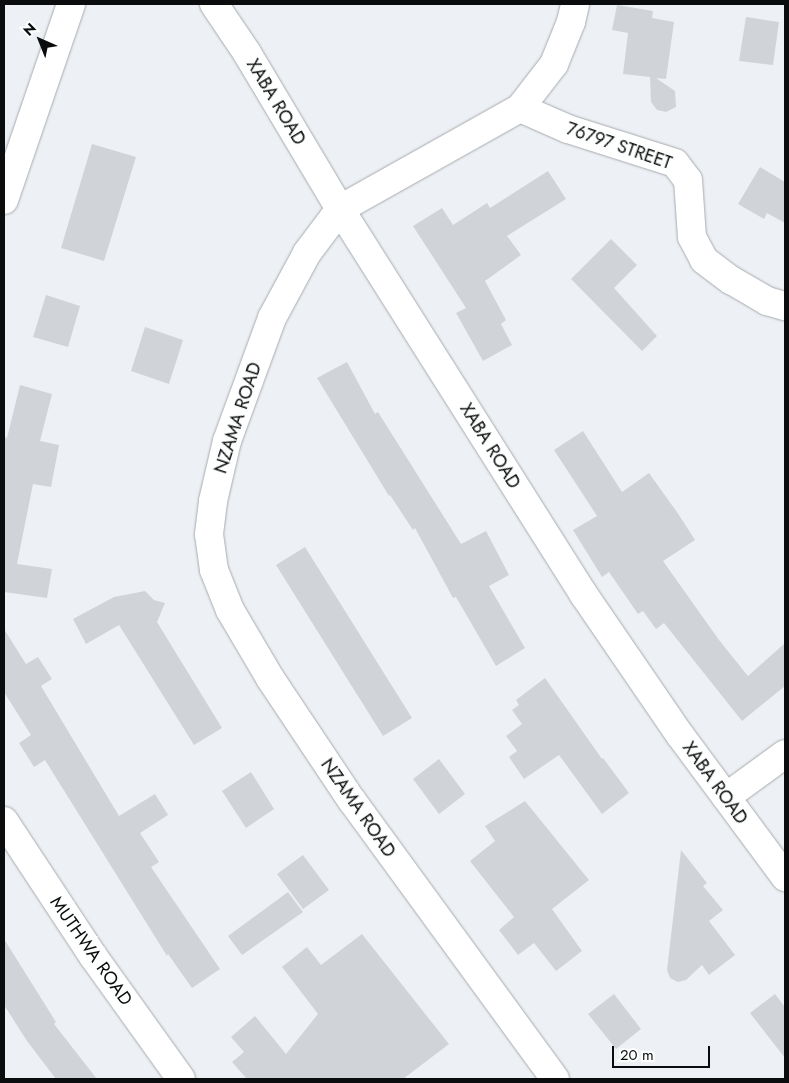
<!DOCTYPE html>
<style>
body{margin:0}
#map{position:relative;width:789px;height:1083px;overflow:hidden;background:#edf1f5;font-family:Jost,sans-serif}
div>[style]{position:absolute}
.building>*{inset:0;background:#d0d4d8}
.roads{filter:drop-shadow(0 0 1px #a7aaae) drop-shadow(0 0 1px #a7aaae)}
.minor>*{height:28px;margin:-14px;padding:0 14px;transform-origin:14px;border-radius:14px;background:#fff}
span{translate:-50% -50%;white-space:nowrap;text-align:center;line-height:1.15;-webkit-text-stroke:5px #fdfefe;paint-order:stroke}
.street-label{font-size:18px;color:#0b0c0d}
.frame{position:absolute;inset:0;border:5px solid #0b0c0d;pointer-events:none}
.north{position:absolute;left:15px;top:15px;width:50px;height:50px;-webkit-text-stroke:4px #fdfefe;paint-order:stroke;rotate:316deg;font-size:14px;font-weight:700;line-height:20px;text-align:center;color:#0b0c0d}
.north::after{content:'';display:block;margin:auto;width:18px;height:22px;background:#0b0c0d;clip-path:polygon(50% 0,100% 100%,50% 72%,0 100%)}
.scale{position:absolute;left:612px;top:1046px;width:98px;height:22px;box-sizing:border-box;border:2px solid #0b0c0d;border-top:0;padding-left:6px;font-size:15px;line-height:18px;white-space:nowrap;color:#0b0c0d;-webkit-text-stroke:4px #fdfefe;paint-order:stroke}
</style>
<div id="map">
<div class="building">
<div style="clip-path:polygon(617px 5px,653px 11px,652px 18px,674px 22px,666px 79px,656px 78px,675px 91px,676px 107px,666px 112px,657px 110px,651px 102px,650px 77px,623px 74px,628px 33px,612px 30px)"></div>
<div style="clip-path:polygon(746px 17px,779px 22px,773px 65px,739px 61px)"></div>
<div style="clip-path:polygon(92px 144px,136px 157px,104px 261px,61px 248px)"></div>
<div style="clip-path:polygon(760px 167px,785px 182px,785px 223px,767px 213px,764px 219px,738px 204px)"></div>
<div style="clip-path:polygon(548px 171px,566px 199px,507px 236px,521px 255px,485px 281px,506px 320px,501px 324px,512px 345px,483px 361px,456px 313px,466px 308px,413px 226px,442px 208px,453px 225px,487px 203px,490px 208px)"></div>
<div style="clip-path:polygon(611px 239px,637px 265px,614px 288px,657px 336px,642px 351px,571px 279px)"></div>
<div style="clip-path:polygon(46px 295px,80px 306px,68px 347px,33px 337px)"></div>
<div style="clip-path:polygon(145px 327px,183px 340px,169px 384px,131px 371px)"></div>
<div style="clip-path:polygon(347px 362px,375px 414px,378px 412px,461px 544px,486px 531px,509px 575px,489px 586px,525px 648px,496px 666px,456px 597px,453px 598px,415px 528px,413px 530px,390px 495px,389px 496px,317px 378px)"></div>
<div style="clip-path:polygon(20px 385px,52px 394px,40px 441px,59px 445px,51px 487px,33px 484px,17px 564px,52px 569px,47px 598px,4px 592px,4px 437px,7px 438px)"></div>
<div style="clip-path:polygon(583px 431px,622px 492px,649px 473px,679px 515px,695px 540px,663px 561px,719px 640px,748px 676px,785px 643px,785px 686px,742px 721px,664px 623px,656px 629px,643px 611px,638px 614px,609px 572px,602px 577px,573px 530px,597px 516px,554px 450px)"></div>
<div style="clip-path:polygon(305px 547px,412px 718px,383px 736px,276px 565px)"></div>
<div style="clip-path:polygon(145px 591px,154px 600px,165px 603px,157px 622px,222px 728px,194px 745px,119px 625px,86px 644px,73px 619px,114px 597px)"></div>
<div style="clip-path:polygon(4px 629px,26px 664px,38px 657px,52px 679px,41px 686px,119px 816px,155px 794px,168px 815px,140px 833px,159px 862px,151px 867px,220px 969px,192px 988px,168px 954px,167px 956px,45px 760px,34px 767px,19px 743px,31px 735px,4px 692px)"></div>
<div style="clip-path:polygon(545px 678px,602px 759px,603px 758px,629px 793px,602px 814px,559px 755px,524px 779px,509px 757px,517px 751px,506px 736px,522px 724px,512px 710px,519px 705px,516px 700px)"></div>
<div style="clip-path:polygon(439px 759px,465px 794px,439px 814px,413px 779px)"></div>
<div style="clip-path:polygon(251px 772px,274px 809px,246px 828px,222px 791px)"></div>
<div style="clip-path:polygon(525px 801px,589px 880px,552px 909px,582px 951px,556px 971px,534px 943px,518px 955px,499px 930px,514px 917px,470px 861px,495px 841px,485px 826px)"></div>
<div style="clip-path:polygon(681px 850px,707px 883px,703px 886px,723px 910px,709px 921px,735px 955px,709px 975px,702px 965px,686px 980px,678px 982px,670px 978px,667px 970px)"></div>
<div style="clip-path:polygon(303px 855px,329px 890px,303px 909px,277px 874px)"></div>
<div style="clip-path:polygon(288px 892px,303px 912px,242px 955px,228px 936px)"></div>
<div style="clip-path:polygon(362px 934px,449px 1044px,403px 1079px,247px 1079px,232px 1062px,244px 1052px,231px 1037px,255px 1016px,286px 1054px,318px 1014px,282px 967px,307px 947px,321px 965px)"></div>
<div style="clip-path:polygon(4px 939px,56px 1022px,54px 1024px,97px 1079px,56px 1079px,27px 1041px,4px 1005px)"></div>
<div style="clip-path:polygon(614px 994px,641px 1029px,616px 1049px,588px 1014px)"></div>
<div style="clip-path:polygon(775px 994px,785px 1007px,785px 1058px,750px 1013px)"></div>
</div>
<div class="roads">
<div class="minor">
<div style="left:214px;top:4px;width:59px;rotate:56deg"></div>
<div style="left:247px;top:53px;width:182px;rotate:59.2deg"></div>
<div style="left:340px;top:209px;width:457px;rotate:57.7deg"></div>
<div style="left:584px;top:595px;width:170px;rotate:55.6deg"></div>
<div style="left:680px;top:735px;width:177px;rotate:53.5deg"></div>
<div style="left:520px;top:108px;width:52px;rotate:23.6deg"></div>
<div style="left:568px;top:129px;width:112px;rotate:17.6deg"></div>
<div style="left:675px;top:163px;width:21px;rotate:53deg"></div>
<div style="left:688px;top:180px;width:57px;rotate:86deg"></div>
<div style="left:692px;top:237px;width:26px;rotate:62deg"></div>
<div style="left:704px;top:260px;width:34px;rotate:37deg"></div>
<div style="left:731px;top:280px;width:42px;rotate:30.3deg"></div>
<div style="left:767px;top:301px;width:19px;rotate:16deg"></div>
<div style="left:4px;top:200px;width:207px;rotate:-71.1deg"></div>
<div style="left:726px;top:797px;width:73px;rotate:-36.1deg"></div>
<div style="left:4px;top:821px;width:162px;rotate:56.6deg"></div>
<div style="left:93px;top:956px;width:151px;rotate:54.4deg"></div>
<div style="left:555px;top:1079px;width:344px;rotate:-126.1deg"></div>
<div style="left:352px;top:801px;width:148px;rotate:-123.7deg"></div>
<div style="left:270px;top:678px;width:79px;rotate:-120.5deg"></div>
<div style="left:230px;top:610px;width:43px;rotate:-111.8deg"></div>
<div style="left:214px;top:570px;width:36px;rotate:-98deg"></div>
<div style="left:209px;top:534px;width:33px;rotate:-83deg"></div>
<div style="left:213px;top:501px;width:62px;rotate:-76.9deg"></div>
<div style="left:227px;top:441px;width:131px;rotate:-69.9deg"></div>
<div style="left:272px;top:318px;width:74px;rotate:-61.7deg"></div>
<div style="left:307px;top:253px;width:55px;rotate:-53.1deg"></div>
<div style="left:340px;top:209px;width:206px;rotate:-29.3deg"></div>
<div style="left:520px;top:108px;width:56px;rotate:-52.3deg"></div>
<div style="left:554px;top:64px;width:45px;rotate:-68deg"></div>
<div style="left:571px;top:22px;width:18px;rotate:-77deg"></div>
</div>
</div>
<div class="street-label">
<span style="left:276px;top:102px;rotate:59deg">XABA ROAD</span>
<span style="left:619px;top:146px;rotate:19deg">76797 STREET</span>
<span style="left:238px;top:418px;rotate:-72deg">NZAMA ROAD</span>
<span style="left:490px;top:446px;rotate:58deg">XABA ROAD</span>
<span style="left:715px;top:783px;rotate:54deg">XABA ROAD</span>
<span style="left:358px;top:808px;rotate:55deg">NZAMA ROAD</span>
<span style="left:91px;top:951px;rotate:55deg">MUTHWA ROAD</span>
</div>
<div class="frame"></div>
<div class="north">N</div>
<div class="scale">20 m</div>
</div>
